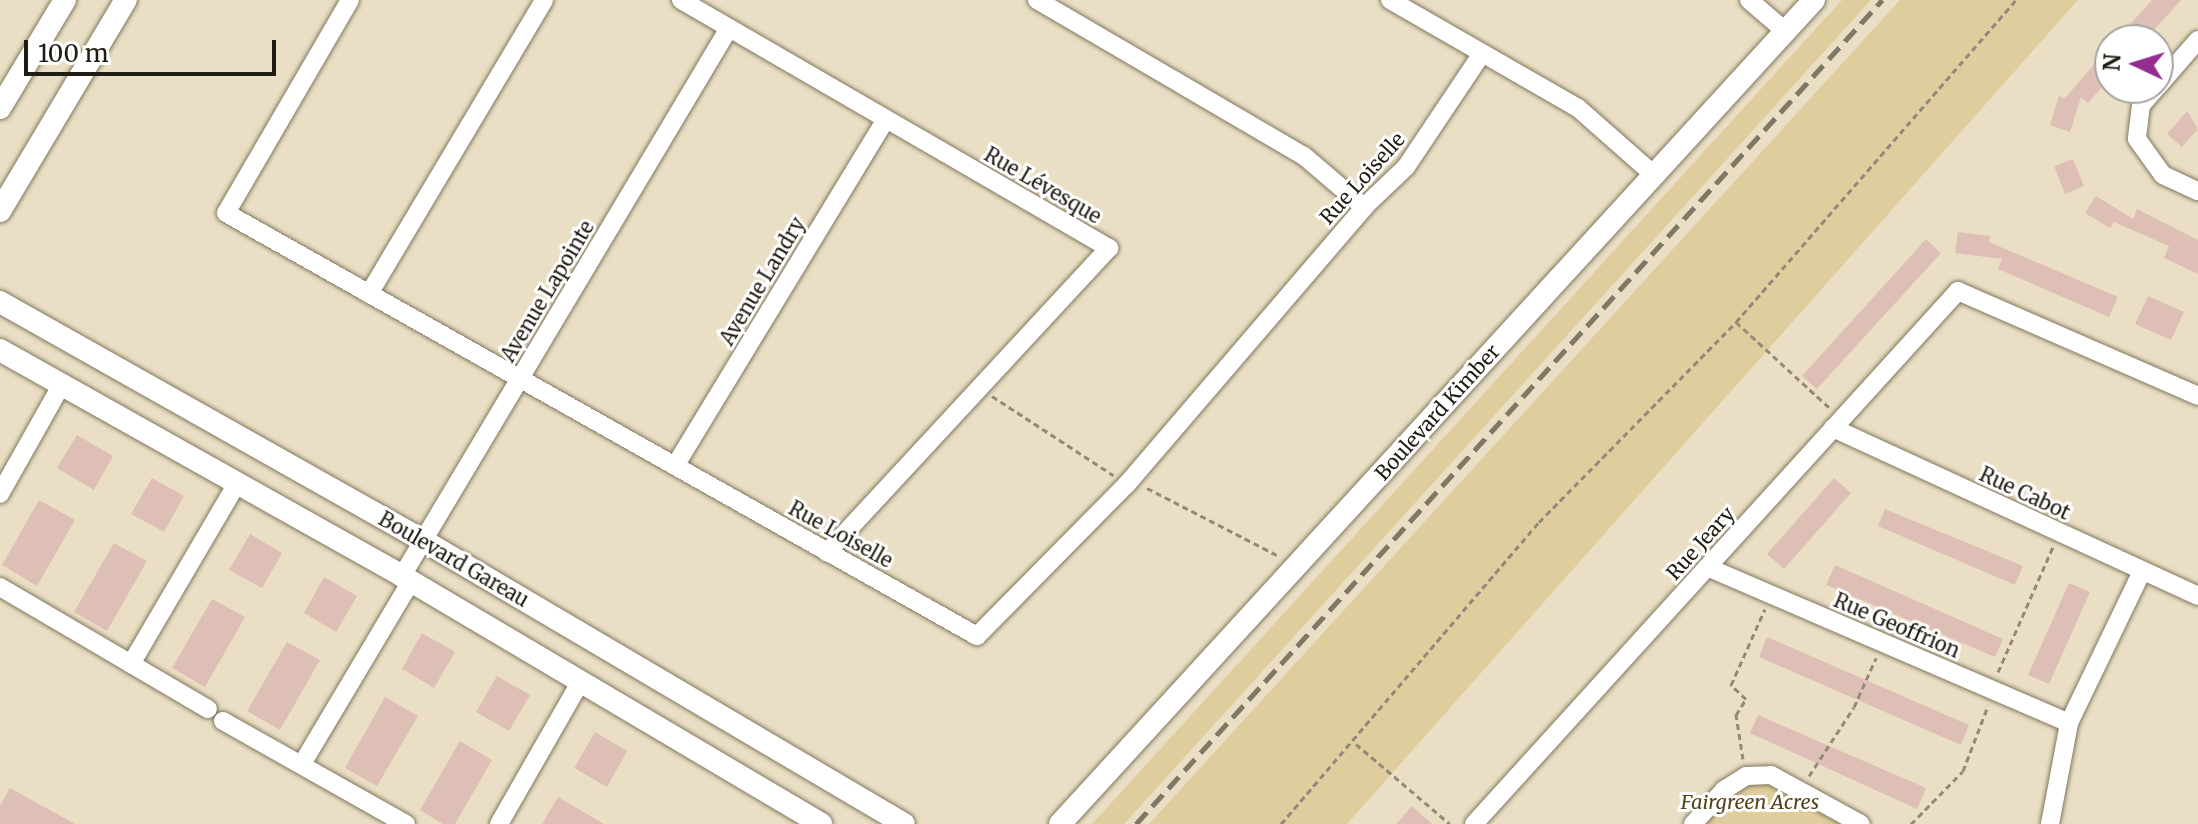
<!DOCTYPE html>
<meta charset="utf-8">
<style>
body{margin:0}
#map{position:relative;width:2198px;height:824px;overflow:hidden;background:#eadfc4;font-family:Merriweather,serif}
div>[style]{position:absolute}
.green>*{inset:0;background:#e0cd9d}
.building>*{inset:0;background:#debfb6}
.path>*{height:3px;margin-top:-1.5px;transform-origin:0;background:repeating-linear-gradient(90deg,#928a77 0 6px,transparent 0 10px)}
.roads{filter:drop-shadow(0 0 2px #81775f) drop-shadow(0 0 2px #81775f)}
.minor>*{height:18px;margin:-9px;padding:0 9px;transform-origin:9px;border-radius:9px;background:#fff}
.tertiary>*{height:22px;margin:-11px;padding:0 11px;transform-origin:11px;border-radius:11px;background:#fff}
.rail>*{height:5px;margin-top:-2.5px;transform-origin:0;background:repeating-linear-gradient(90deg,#807866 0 16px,transparent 0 24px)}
span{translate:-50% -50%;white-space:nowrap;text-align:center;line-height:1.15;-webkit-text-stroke:6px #fff;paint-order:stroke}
.street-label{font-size:20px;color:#201c12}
.park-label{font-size:20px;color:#534318;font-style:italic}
.north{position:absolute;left:2094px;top:24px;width:80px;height:80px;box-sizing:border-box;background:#fff;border:2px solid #a6a4a0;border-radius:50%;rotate:274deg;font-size:22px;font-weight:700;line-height:32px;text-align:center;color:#201c12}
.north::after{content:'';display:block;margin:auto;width:28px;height:36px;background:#952d90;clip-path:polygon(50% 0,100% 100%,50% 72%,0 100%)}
.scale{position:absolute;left:24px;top:40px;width:252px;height:36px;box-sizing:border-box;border:4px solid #201c12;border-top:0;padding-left:10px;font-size:24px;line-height:28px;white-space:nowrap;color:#201c12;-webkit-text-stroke:6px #fff;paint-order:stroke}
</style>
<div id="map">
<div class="green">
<div style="clip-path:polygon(1842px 0,1871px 0,1124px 824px,1092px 824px)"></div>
<div style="clip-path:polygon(1900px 0,2078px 0,1347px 824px,1149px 824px)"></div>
<div style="clip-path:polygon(1771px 775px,1861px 824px,1693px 824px,1724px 789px)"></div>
</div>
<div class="building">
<div style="clip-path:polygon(2152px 0,2181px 0,2145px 40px,2116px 40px)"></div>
<div style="clip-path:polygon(2110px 46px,2110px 78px,2088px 103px,2081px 97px,2070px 132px,2050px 125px,2059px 96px,2065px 98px)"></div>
<div style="clip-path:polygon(2187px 111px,2198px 129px,2182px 147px,2167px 134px)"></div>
<div style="clip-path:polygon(2073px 159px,2084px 186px,2065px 194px,2054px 166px)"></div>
<div style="clip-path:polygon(2096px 196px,2133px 219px,2137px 209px,2198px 240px,2198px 274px,2164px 258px,2169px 246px,2114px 222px,2110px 228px,2085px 213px)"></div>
<div style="clip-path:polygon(1958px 232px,1990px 236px,1989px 242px,2118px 297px,2109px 317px,1998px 269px,2002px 259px,1955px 253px)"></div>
<div style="clip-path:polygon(1926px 239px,1941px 253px,1817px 389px,1802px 376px)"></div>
<div style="clip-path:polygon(2148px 296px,2184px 312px,2171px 340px,2135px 324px)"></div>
<div style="clip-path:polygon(77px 435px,113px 456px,94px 490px,57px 468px)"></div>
<div style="clip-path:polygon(152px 478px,184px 496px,164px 532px,131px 514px)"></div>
<div style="clip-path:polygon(1834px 478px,1851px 493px,1784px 569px,1767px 554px)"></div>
<div style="clip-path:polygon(39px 500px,75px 520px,37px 586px,2px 565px)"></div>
<div style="clip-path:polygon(1885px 509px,2023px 566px,2015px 585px,1878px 526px)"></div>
<div style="clip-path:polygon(250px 534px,282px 553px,262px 588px,229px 570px)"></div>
<div style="clip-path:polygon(114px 543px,147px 561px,107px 631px,74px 612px)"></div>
<div style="clip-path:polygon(1835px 565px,2003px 639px,1995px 657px,1826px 585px)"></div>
<div style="clip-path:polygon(324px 577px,357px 596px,336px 632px,304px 613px)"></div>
<div style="clip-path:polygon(2069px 583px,2090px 592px,2049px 684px,2028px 675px)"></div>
<div style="clip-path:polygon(212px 599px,245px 617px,205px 687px,172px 668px)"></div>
<div style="clip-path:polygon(422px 633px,455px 652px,434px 688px,402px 669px)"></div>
<div style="clip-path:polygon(1767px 637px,1969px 725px,1961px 745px,1759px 657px)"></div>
<div style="clip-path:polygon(287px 642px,320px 660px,280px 730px,247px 711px)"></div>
<div style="clip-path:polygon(497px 676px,530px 695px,509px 731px,476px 712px)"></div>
<div style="clip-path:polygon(385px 697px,418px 716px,377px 786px,345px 768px)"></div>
<div style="clip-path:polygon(1758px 715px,1926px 788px,1917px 809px,1750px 733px)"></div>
<div style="clip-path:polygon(595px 732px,627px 751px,607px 787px,574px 768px)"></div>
<div style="clip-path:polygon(460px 741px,492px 760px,455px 824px,443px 824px,420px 810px)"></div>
<div style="clip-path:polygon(10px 788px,75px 824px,0 824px,0 806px)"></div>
<div style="clip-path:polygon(558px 797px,604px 824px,542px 824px)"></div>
<div style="clip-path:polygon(1412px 806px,1432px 824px,1396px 824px)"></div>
</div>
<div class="path">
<div style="left:1736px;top:322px;width:127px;rotate:42.5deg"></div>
<div style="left:992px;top:396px;width:145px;rotate:33.1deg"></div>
<div style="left:1147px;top:488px;width:148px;rotate:27.3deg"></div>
<div style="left:1998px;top:672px;width:137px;rotate:-66.3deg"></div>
<div style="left:1356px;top:744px;width:123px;rotate:40.4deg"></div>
<div style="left:1743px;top:759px;width:45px;rotate:-99deg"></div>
<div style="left:1736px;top:715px;width:19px;rotate:-58deg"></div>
<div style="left:1746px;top:699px;width:21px;rotate:-137deg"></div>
<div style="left:1731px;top:685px;width:83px;rotate:-65.9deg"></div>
<div style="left:1809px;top:776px;width:82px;rotate:-56.9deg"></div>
<div style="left:1854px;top:707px;width:54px;rotate:-65.8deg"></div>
<div style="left:1281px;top:824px;width:397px;rotate:-49.5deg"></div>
<div style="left:1539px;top:522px;width:281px;rotate:-45.4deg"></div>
<div style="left:1736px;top:322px;width:427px;rotate:-49deg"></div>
<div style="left:1911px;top:824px;width:74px;rotate:-45.5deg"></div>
<div style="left:1963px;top:771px;width:70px;rotate:-69deg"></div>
</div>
<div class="roads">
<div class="minor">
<div style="left:350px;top:0;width:246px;rotate:120.2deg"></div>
<div style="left:226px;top:213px;width:862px;rotate:29.39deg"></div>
<div style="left:977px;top:636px;width:214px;rotate:-45.4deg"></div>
<div style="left:1127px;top:484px;width:365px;rotate:-49.4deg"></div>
<div style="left:1364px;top:207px;width:58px;rotate:-43.6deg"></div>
<div style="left:1406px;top:167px;width:135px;rotate:-56.2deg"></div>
<div style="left:681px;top:0;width:495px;rotate:30.1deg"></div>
<div style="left:1109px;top:248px;width:415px;rotate:132.8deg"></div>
<div style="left:1037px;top:0;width:309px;rotate:30.3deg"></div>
<div style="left:1304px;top:156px;width:79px;rotate:40.4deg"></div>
<div style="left:1390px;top:0;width:217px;rotate:29.9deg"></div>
<div style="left:1578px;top:108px;width:101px;rotate:41.4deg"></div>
<div style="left:1749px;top:0;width:48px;rotate:40.7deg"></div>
<div style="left:2158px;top:86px;width:61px;rotate:-49deg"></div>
<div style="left:2156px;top:88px;width:23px;rotate:131deg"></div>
<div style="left:2141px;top:105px;width:34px;rotate:97deg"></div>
<div style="left:2137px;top:139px;width:44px;rotate:54.2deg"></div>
<div style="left:2163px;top:175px;width:38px;rotate:25deg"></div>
<div style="left:369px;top:294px;width:342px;rotate:-59.2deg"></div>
<div style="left:1833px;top:428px;width:402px;rotate:24.7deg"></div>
<div style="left:675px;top:466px;width:406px;rotate:-58.7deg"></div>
<div style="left:0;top:494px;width:126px;rotate:-60.6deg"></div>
<div style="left:1707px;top:567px;width:394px;rotate:23.3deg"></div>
<div style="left:402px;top:576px;width:638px;rotate:-59.17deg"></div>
<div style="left:0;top:587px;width:241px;rotate:30.4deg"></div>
<div style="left:131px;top:664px;width:210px;rotate:-59.6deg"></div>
<div style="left:223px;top:721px;width:210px;rotate:29.4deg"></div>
<div style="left:302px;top:764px;width:213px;rotate:-59.2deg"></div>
<div style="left:499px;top:824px;width:165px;rotate:-60.2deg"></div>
<div style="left:1474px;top:824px;width:720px;rotate:-47.76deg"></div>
<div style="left:1958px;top:291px;width:262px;rotate:23.6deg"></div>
<div style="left:1693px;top:824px;width:46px;rotate:-47.6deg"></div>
<div style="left:1724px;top:790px;width:26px;rotate:-32deg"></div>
<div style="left:1746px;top:776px;width:25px;rotate:-2deg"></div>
<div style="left:1771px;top:775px;width:102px;rotate:28.6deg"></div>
<div style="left:2050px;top:824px;width:103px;rotate:-79.3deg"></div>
<div style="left:2069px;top:723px;width:169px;rotate:-64.3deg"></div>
</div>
<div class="tertiary">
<div style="left:0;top:108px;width:126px;rotate:-59deg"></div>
<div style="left:0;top:211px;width:246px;rotate:-59.2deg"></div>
<div style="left:0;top:302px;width:487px;rotate:29.4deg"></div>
<div style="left:424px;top:541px;width:557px;rotate:30.52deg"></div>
<div style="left:0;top:350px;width:461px;rotate:29.3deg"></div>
<div style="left:402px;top:576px;width:487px;rotate:30.6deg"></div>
<div style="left:1060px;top:824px;width:1117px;rotate:-47.54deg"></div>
</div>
</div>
<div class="rail">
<div style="left:1136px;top:824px;width:1112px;rotate:-47.84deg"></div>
</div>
<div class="street-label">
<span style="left:1362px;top:178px;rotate:-48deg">Rue Loiselle</span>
<span style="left:1043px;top:185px;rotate:30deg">Rue Lévesque</span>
<span style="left:762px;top:281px;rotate:-59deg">Avenue Landry</span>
<span style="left:547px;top:291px;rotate:-59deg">Avenue Lapointe</span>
<span style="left:1437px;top:412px;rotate:-48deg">Boulevard Kimber</span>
<span style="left:2025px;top:493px;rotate:25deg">Rue Cabot</span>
<span style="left:841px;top:534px;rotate:29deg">Rue Loiselle</span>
<span style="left:1700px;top:543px;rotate:-48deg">Rue Jeary</span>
<span style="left:454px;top:559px;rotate:30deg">Boulevard Gareau</span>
<span style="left:1897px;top:625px;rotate:23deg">Rue Geoffrion</span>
</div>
<div class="park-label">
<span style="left:1750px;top:801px">Fairgreen Acres</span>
</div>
<div class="north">N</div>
<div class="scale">100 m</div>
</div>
